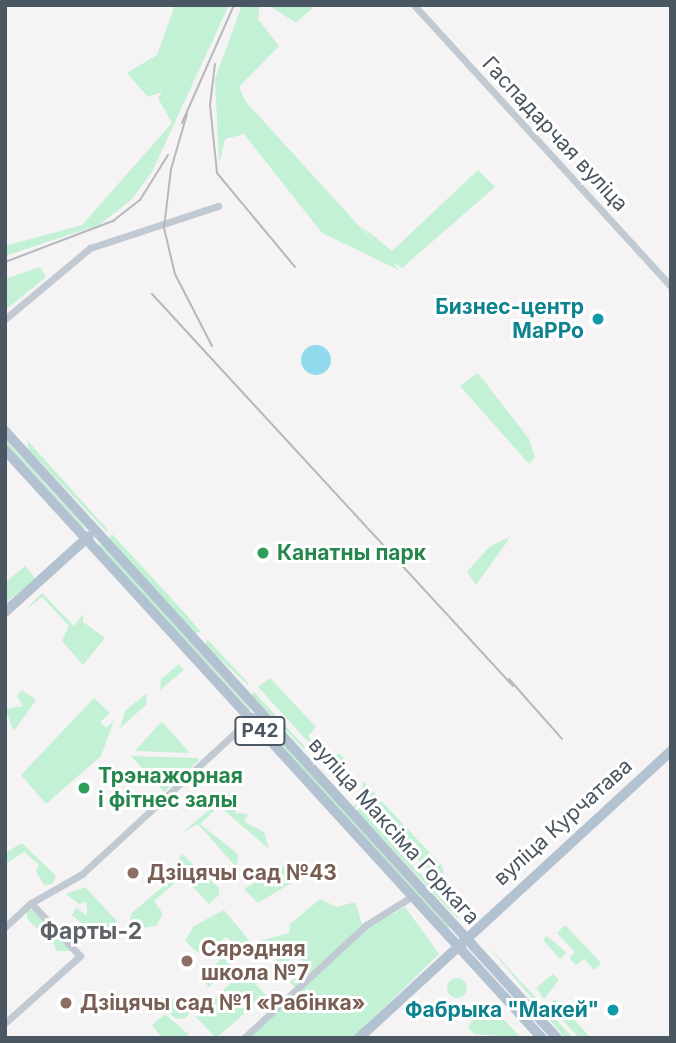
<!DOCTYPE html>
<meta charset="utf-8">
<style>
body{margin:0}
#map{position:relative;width:676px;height:1043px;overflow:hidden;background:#f5f3f3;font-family:Inter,sans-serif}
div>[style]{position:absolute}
.green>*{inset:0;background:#c3f1d5}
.round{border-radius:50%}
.water>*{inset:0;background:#90daee}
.minor>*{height:7px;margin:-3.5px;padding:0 3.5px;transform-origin:3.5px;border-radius:3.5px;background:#c1cad2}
.major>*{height:10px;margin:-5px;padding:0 5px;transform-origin:5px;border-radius:5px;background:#b3c2d1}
.rail>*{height:2px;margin:-1px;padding:0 1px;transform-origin:1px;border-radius:1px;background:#b5b8bd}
.dots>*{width:19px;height:19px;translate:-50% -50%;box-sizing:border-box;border:4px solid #fff;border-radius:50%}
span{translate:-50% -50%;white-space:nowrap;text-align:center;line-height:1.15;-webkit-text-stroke:6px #fff;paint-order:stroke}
.shield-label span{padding:2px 5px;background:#fff;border:2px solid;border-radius:5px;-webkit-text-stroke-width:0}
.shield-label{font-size:19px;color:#4a5661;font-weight:700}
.street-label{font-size:21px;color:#4a5661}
.culture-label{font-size:21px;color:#0d838f;font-weight:700}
.right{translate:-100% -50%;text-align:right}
.leisure-label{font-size:21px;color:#27864d;font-weight:700}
.left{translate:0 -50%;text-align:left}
.education-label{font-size:21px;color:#785e54;font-weight:700}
.neighbourhood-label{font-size:23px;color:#5f6368;font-weight:700}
.frame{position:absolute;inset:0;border:7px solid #4a5661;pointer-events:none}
</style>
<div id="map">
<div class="green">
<div style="clip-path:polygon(175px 5px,229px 5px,152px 172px,131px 200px,99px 225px,5px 256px,5px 246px,82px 225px,172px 123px,158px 98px,162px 92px,148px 97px,127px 73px,157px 55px)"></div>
<div style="clip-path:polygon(242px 5px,260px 5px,258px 19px,279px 46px,239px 87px,246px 102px,380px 249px,360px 225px,392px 251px,478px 170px,495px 187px,402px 268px,392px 262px,399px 270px,322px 233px,244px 134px,225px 139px,219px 164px,215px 79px)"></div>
<div style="clip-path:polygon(268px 5px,316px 5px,296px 23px)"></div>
<div style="clip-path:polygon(40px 267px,46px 277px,5px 310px,5px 279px)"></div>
<div style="clip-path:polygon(478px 373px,529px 439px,535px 457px,529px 464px,460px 386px)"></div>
<div style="clip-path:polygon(5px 439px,84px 526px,84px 529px,5px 443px)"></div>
<div style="clip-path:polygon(27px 440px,108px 530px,107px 532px,29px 450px)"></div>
<div style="clip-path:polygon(112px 534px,183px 611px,201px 632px,195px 633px,109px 539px)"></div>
<div style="clip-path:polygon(509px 537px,507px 542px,476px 585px,467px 572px,489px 547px)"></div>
<div style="clip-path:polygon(101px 544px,250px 708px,250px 710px,98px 546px)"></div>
<div style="clip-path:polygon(25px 566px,35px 578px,5px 604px,5px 583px)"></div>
<div style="clip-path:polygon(42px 593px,74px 626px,83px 614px,83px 622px,105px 638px,83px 665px,62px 641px,69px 626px,42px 597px,26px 609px)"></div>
<div style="clip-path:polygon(207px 639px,249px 684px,248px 685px,206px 646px)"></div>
<div style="clip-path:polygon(179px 664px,184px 670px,160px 690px,161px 679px)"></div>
<div style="clip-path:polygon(270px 678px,316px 727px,308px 736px,325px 755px,340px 754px,348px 763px,326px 761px,258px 687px)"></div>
<div style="clip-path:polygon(22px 690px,36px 700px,14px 731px,5px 709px,23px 706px,17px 696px)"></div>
<div style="clip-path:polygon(253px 691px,305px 747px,304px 749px,252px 696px)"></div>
<div style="clip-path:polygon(147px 693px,146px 705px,120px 728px,125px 711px)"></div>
<div style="clip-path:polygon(94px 698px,110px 713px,100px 722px,106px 728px,114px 720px,101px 756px,46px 804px,21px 775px)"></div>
<div style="clip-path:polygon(161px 722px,164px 724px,190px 753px,135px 751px)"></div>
<div style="clip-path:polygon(266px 724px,450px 925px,448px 928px,264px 727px)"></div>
<div style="clip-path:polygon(131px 756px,197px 758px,199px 760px,164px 792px)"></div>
<div style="clip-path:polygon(363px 781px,442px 866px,449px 894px,361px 797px)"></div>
<div style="clip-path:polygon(229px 793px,236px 813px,248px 814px,244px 822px,264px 832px,269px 849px,219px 806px,200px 824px,238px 854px,237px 868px,198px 824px,182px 833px)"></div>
<div style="clip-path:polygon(357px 804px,459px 916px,458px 919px,353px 807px)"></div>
<div style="clip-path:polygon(22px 843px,56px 876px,53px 884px,44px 885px,36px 871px,39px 865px,24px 852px,5px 864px,5px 853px)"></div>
<div style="clip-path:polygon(182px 854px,219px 888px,219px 895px,209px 904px,183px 876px,154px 901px,163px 914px,156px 926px,127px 930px,132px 913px,166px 884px)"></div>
<div style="clip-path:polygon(285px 865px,305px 871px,303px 876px,258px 903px,244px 889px)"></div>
<div style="clip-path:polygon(85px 887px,117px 921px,98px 938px,72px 915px,76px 907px,87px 916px,87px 902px,79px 904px,66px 894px)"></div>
<div style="clip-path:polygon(320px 899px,337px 907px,355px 902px,363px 927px,295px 987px,290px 982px,306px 970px,302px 960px,293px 957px,284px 966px,256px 942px,289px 933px,290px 924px)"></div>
<div style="clip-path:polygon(405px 907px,439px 954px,353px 1038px,246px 1038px,366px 929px)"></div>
<div style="clip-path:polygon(27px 909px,37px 911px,70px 951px,57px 951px,44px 925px,38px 929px,27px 919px)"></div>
<div style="clip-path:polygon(224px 910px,252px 944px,245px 952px,226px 937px,203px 954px,195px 951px,185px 940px,194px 926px)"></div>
<div style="clip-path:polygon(565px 925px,601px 963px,594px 970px,584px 959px,576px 965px,569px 958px,575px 952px,557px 933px)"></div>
<div style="clip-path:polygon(547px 936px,567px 953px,560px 959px,543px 940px)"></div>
<div style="clip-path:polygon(487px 945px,573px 1038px,565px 1038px)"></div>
<div style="clip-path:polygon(223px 957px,231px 966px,209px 987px,201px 979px)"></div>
<div style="clip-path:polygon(243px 971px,266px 995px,216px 1038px,196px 1017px)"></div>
<div style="clip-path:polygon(553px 974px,559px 980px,544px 999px,536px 988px)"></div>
<div class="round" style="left:447px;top:978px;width:20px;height:20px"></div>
<div class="round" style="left:169px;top:997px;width:22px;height:22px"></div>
<div style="clip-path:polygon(555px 999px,591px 1038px,579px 1038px,549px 1005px)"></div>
<div style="clip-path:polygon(485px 1004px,495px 1010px,521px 1038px,474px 1034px,468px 1027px)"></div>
<div style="clip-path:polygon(165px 1014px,187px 1033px,190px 1038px,162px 1038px,152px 1025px)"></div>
</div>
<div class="water">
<div class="round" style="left:301px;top:345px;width:30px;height:30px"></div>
</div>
<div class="minor">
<div style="left:414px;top:5px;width:381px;rotate:47.6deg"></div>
<div style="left:5px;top:319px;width:111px;rotate:-39.9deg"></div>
<div style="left:90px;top:248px;width:135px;rotate:-18.2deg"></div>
<div style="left:5px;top:927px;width:35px;rotate:-43deg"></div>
<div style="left:5px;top:1023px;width:101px;rotate:-41.8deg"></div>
<div style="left:80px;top:956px;width:72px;rotate:-132.8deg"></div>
<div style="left:31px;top:903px;width:59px;rotate:-29.6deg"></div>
<div style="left:82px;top:874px;width:233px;rotate:-42.7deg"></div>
<div style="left:244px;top:1038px;width:166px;rotate:-42.8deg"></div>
<div style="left:366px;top:925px;width:53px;rotate:-31.9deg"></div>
</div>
<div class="major">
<div style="left:5px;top:431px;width:820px;rotate:47.72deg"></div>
<div style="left:5px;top:450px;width:796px;rotate:47.6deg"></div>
<div style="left:5px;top:612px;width:113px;rotate:-42.1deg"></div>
<div style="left:359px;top:1038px;width:424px;rotate:-42.6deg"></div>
</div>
<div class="rail">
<div style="left:215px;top:64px;width:41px;rotate:97deg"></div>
<div style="left:210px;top:105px;width:68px;rotate:84.1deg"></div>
<div style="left:217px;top:173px;width:122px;rotate:50.3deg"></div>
<div style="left:187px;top:114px;width:57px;rotate:106.2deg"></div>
<div style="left:171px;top:169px;width:59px;rotate:96.8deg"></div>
<div style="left:164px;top:228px;width:47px;rotate:76.6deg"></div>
<div style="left:175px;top:274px;width:81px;rotate:62.8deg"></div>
<div style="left:182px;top:123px;width:129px;rotate:-66.2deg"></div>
<div style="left:5px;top:262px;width:116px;rotate:-20.8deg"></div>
<div style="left:113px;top:221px;width:34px;rotate:-38deg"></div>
<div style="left:140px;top:200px;width:53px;rotate:-58.1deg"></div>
<div style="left:152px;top:294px;width:533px;rotate:47.36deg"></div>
<div style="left:509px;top:679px;width:80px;rotate:48.5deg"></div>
</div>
<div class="dots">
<div style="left:598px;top:319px;background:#0f9aa8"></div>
<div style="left:263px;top:553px;background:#2e9e5b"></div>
<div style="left:84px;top:788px;background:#2e9e5b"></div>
<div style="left:133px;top:873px;background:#8d6e63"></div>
<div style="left:187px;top:961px;background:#8d6e63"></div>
<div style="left:66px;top:1003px;background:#8d6e63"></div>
<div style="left:613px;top:1010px;background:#0f9aa8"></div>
</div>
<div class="shield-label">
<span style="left:260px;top:731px">Р42</span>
</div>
<div class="street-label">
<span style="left:555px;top:134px;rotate:47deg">Гаспадарчая вуліца</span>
<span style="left:563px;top:822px;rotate:-42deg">вуліца Курчатава</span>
<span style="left:394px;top:831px;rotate:48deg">вуліца Максіма Горкага</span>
</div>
<div class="culture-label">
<span class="right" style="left:584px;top:319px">Бизнес-центр<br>МаРРо</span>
<span class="right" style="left:599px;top:1010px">Фабрыка "Макей"</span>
</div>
<div class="leisure-label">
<span class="left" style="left:277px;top:553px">Канатны парк</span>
<span class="left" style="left:98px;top:788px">Трэнажорная<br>і фітнес залы</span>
</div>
<div class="education-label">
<span class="left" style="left:147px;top:873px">Дзіцячы сад №43</span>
<span class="left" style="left:201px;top:961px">Сярэдняя<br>школа №7</span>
<span class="left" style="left:80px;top:1003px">Дзіцячы сад №1 «Рабінка»</span>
</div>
<div class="neighbourhood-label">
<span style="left:91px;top:931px">Фарты-2</span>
</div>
<div class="frame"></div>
</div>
